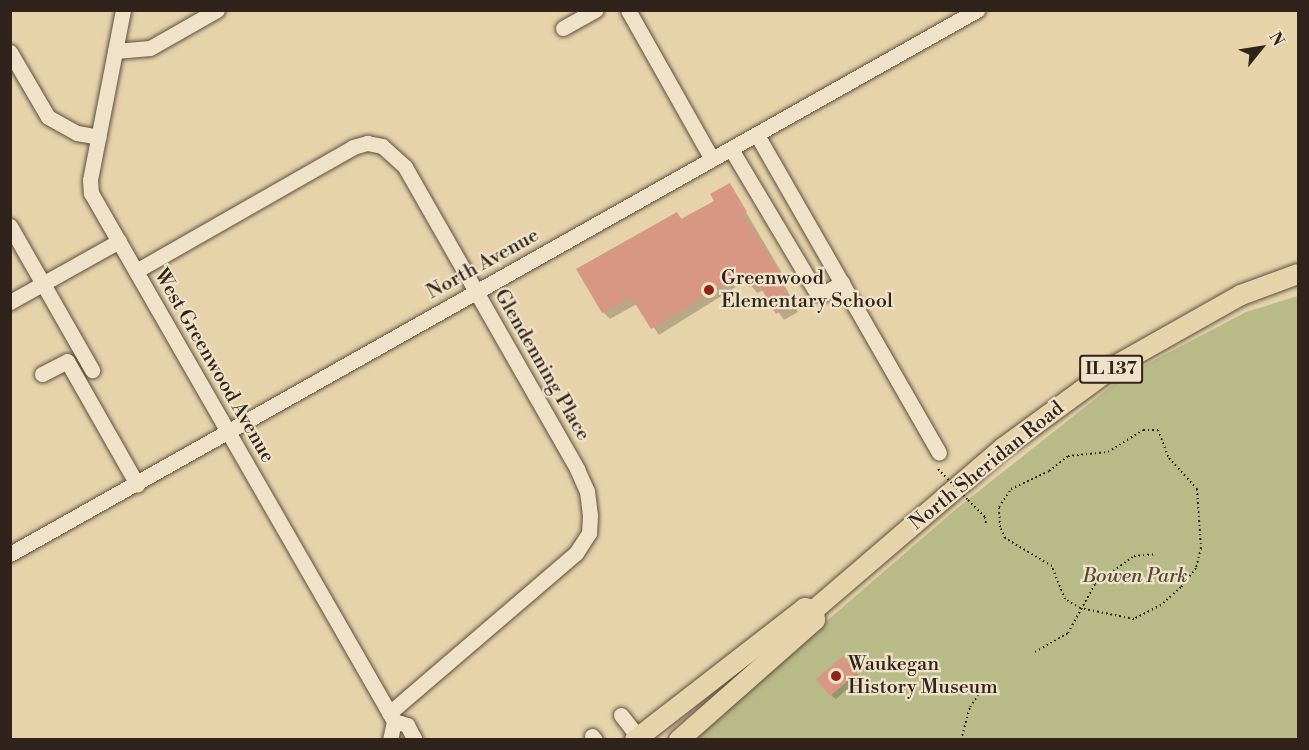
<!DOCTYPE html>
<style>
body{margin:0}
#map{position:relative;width:1309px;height:750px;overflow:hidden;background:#e6d3aa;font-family:"Libre Bodoni",serif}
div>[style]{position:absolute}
.green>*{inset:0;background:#b8bb87}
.shadow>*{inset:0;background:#0003}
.building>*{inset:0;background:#d89783}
.path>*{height:2px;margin-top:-1px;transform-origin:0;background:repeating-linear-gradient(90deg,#30231c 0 1.5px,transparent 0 4.5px)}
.roads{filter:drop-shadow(0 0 2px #5e4f40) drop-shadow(0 0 2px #5e4f40)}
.minor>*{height:15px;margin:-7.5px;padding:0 7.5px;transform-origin:7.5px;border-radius:7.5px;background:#efe2c8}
.major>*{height:20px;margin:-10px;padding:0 10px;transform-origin:10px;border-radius:10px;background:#e6d3aa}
.path-bridge>*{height:2px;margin-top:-1px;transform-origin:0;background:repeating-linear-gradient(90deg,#30231c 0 1.5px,transparent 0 4.5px)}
.dots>*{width:16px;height:16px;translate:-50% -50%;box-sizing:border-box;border:3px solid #efe2c8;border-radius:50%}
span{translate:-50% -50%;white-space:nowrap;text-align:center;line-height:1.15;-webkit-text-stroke:4.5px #efe2c8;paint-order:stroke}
.shield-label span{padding:2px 4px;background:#efe2c8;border:2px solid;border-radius:4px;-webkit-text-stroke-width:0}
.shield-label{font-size:18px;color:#30231c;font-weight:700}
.street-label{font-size:20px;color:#30231c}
.poi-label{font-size:20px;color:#30231c}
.left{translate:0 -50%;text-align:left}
.park-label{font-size:20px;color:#524937;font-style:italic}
.frame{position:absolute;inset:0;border:12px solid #30231c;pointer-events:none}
.north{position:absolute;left:1231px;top:18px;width:60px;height:60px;-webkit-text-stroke:4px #efe2c8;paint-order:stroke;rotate:60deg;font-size:16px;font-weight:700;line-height:24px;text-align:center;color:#30231c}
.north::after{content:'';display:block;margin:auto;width:21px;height:27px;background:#30231c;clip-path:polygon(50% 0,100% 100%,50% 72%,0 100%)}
</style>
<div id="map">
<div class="green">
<div style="clip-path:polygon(1298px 296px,1298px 739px,689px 740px,955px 510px,1124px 376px,1246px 312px)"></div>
</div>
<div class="shadow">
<div style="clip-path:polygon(730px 185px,786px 280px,783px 282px,798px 312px,784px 320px,764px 290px,757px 293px,747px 280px,659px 335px,637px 304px,610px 319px,603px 312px,677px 214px,683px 220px,716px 201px)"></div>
<div style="clip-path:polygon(847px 662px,860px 678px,836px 699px,831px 695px)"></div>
</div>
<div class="building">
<div style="clip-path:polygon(730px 183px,747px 212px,743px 214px,780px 273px,777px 275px,792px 305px,776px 314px,758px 283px,749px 287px,741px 273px,651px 329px,631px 297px,602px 313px,576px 269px,677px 212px,681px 219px,714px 201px,710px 194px)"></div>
<div style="clip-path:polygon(843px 656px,857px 673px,830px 696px,816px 679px)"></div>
</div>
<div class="path">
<div style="left:1143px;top:430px;width:15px"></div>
<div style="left:1158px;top:430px;width:30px;rotate:69deg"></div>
<div style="left:1169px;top:458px;width:42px;rotate:47.9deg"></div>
<div style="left:1197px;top:489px;width:59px;rotate:86.1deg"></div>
<div style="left:1201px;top:548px;width:21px;rotate:104deg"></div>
<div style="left:1196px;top:568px;width:24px;rotate:128deg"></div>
<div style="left:1181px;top:587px;width:27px;rotate:138deg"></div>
<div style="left:1161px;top:605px;width:30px;rotate:153deg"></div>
<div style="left:1134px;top:619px;width:55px;rotate:-168.5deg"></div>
<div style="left:1080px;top:608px;width:17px;rotate:-149deg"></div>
<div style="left:1065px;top:599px;width:35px;rotate:-112deg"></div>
<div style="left:1052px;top:566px;width:55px;rotate:-149.2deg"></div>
<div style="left:1005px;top:538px;width:12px;rotate:-114deg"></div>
<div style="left:1000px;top:527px;width:20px;rotate:-93deg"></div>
<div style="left:999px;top:507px;width:22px;rotate:-56deg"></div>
<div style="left:1011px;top:489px;width:42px;rotate:-25.3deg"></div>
<div style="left:1049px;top:471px;width:24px;rotate:-38deg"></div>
<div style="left:1068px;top:456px;width:40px;rotate:-5.7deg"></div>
<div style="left:1108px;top:452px;width:41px;rotate:-32.2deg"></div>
<div style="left:968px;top:500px;width:24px;rotate:45deg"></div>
<div style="left:985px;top:517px;width:7px;rotate:82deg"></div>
<div style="left:1035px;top:652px;width:38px;rotate:-30deg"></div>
<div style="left:1068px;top:633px;width:56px;rotate:-61.1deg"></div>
<div style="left:1095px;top:584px;width:48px;rotate:-35.7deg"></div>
<div style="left:1134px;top:556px;width:21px;rotate:-5deg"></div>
<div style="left:961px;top:740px;width:34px;rotate:-75deg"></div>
<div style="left:970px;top:707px;width:21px;rotate:-55deg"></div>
</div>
<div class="roads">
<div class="minor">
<div style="left:123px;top:10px;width:173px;rotate:101deg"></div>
<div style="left:90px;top:180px;width:13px;rotate:86deg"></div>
<div style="left:91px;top:193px;width:609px;rotate:60.15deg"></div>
<div style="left:394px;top:721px;width:14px;rotate:17deg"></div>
<div style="left:407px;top:725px;width:17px;rotate:62deg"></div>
<div style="left:628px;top:10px;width:171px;rotate:60.6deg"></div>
<div style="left:563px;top:28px;width:37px;rotate:-29deg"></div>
<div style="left:115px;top:51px;width:35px;rotate:-5deg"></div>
<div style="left:150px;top:48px;width:77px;rotate:-29.6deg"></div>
<div style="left:10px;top:52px;width:75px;rotate:59.7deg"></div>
<div style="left:48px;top:117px;width:33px;rotate:29deg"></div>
<div style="left:77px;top:133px;width:22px;rotate:10deg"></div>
<div style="left:757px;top:135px;width:366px;rotate:60.2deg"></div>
<div style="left:731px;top:149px;width:168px;rotate:59.2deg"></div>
<div style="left:817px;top:293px;width:7px"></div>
<div style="left:824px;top:293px;width:21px;rotate:-29deg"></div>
<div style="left:10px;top:226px;width:166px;rotate:60.3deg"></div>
<div style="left:136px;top:271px;width:250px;rotate:-29.7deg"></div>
<div style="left:353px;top:147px;width:15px;rotate:-16deg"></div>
<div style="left:367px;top:143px;width:15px;rotate:11deg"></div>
<div style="left:382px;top:146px;width:31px;rotate:42deg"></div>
<div style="left:405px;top:167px;width:348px;rotate:60.3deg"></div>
<div style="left:577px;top:469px;width:24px;rotate:66deg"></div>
<div style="left:587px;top:491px;width:24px;rotate:83deg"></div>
<div style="left:590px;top:515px;width:18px;rotate:93deg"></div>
<div style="left:589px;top:533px;width:24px;rotate:123deg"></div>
<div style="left:576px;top:553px;width:246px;rotate:139.4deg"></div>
<div style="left:10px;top:302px;width:125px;rotate:-29.2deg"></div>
<div style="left:42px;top:374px;width:28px;rotate:-27deg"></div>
<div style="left:67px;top:361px;width:142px;rotate:60.4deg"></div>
<div style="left:10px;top:554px;width:1110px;rotate:-29.36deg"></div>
<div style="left:621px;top:715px;width:28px;rotate:52deg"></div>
<div style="left:592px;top:736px;width:5px;rotate:53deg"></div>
<div style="left:390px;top:740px;width:19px;rotate:-78deg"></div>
</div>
<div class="major">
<div style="left:814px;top:610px;width:249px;rotate:-40.6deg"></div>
<div style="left:1003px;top:448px;width:139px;rotate:-36.2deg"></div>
<div style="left:1115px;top:366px;width:145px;rotate:-29.4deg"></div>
<div style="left:1241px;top:295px;width:61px;rotate:-20.2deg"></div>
<div style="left:635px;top:740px;width:215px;rotate:-37.8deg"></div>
<div style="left:805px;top:608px;width:9px;rotate:13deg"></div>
<div style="left:679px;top:740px;width:181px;rotate:-41.4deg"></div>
<div style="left:815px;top:620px;width:10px;rotate:-96deg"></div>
</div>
</div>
<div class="path-bridge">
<div style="left:938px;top:469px;width:43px;rotate:45.9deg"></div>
</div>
<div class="dots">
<div style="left:709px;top:290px;background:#8f2418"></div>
<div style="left:836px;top:676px;background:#8f2418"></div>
</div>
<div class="shield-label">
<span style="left:1111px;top:369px">IL 137</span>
</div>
<div class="street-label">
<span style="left:483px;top:264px;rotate:-29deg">North Avenue</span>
<span style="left:542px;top:365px;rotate:60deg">Glendenning Place</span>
<span style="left:214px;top:366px;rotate:60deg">West Greenwood Avenue</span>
<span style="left:987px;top:466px;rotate:-39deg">North Sheridan Road</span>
</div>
<div class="poi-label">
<span class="left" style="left:721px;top:290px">Greenwood<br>Elementary School</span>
<span class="left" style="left:848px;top:676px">Waukegan<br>History Museum</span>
</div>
<div class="park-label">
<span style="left:1135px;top:576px">Bowen Park</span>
</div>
<div class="frame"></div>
<div class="north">N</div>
</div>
